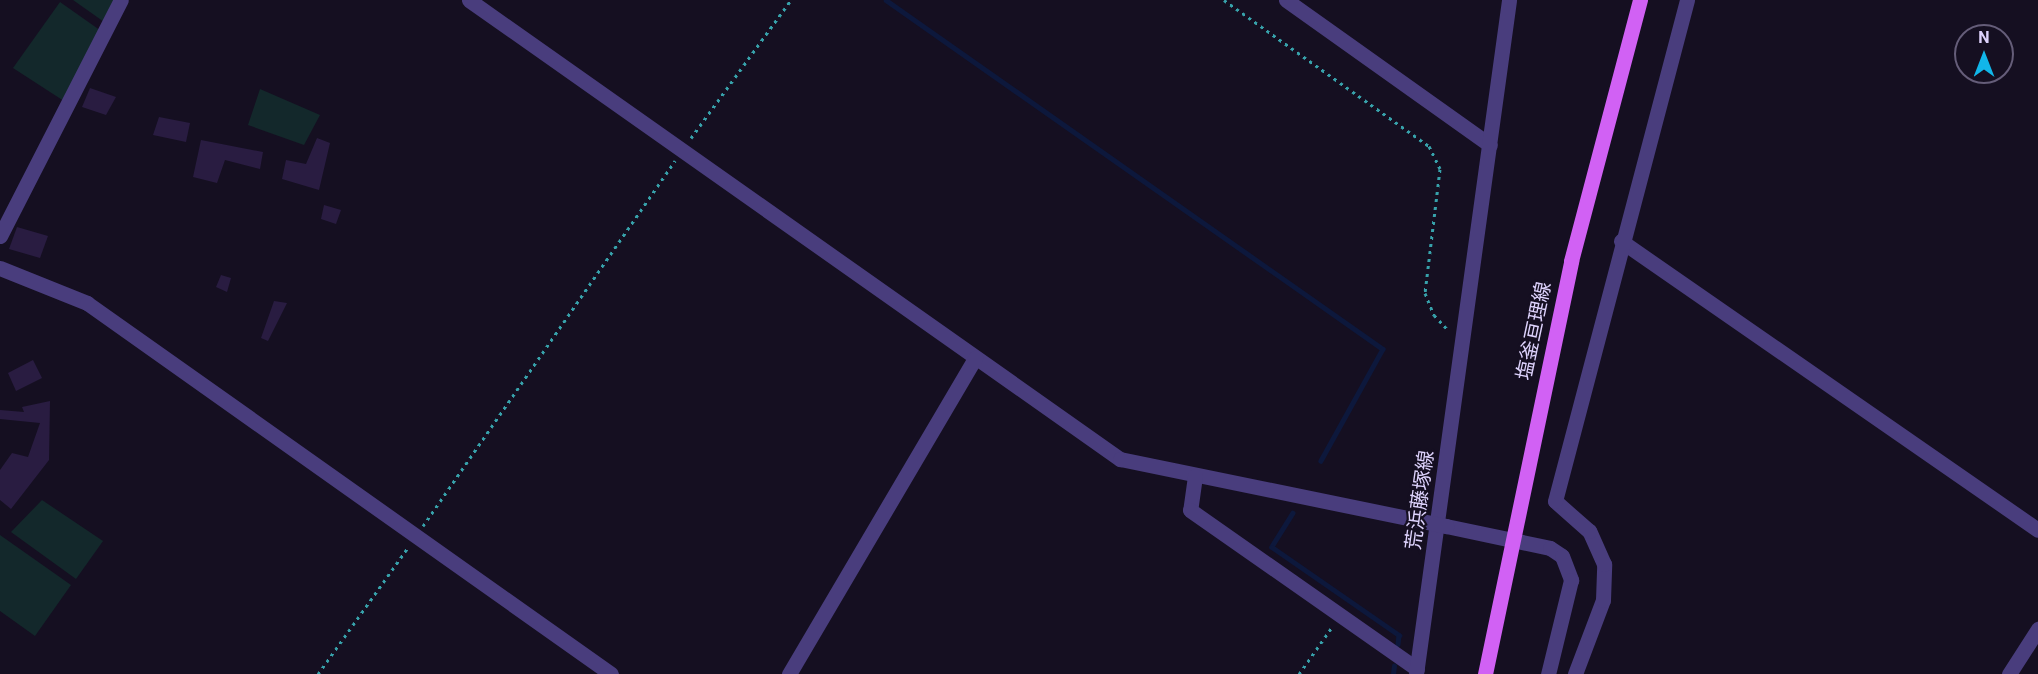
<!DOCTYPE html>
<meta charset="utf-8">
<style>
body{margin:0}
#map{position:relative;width:2038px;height:674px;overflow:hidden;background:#150f21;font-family:Roboto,"Noto Sans JP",sans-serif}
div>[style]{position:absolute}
.green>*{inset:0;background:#13282b}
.stream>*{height:4.5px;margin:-2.25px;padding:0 2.25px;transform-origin:2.25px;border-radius:2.25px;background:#0d183c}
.building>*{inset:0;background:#291c41}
.path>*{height:3px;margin-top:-1.5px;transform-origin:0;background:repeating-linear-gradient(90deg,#37a2ab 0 3px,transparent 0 7.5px)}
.minor>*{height:15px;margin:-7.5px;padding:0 7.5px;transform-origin:7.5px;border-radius:7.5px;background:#493d7d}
.major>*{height:15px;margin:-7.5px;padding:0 7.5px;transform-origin:7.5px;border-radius:7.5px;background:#d161f4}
.minor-bridge>*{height:15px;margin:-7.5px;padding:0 7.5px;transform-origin:7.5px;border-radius:7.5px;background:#493d7d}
span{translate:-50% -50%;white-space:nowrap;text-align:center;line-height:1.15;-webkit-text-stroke:4.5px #150f21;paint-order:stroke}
.street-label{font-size:20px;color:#ddd2fc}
.north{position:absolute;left:1954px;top:24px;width:60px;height:60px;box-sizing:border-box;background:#150f21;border:2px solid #655d79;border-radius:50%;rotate:0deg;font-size:16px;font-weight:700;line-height:24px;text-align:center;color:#ddd2fc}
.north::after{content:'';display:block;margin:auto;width:21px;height:27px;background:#11b6e9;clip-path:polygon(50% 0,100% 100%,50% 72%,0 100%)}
</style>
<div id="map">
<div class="green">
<div style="clip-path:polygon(73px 0,120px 0,107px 24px)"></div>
<div style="clip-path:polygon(60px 2px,104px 33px,67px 103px,13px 68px)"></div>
<div style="clip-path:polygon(260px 89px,320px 115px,304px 145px,248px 125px)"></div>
<div style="clip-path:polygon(42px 500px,103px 541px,76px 579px,11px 532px)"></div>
<div style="clip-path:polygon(0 535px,71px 585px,35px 636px,0 611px)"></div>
</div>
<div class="stream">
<div style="left:886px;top:0;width:607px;rotate:35.08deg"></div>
<div style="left:1383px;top:349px;width:128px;rotate:119deg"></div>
<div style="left:1293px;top:513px;width:40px;rotate:122deg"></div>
<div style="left:1272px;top:547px;width:155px;rotate:34.7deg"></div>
<div style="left:1399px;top:635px;width:9px;rotate:96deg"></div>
<div style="left:1393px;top:674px;width:8px;rotate:-83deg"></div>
</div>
<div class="building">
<div style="clip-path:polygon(90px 88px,116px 97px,106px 115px,82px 107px)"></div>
<div style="clip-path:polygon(159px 117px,190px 123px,186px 142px,153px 135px)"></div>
<div style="clip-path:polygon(317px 138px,330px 143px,319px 190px,282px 179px,286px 160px,306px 164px)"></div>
<div style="clip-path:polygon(201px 140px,263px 152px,260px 169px,225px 160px,217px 183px,193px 177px)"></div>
<div style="clip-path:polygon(324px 205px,341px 210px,336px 224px,321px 219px)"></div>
<div style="clip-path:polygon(17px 227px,48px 236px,40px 258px,9px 249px)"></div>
<div style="clip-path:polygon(221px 275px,231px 278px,227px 292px,216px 287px)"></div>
<div style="clip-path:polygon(274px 301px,287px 303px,268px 341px,261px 338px)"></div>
<div style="clip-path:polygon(33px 360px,42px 378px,16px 391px,8px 373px)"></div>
<div style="clip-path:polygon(50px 401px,49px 460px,11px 509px,0 500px,0 470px,12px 453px,28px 457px,40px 423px,0 419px,0 410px,24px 412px,22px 407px)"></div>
</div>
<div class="path">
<div style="left:1224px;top:0;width:252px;rotate:35.5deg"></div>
<div style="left:1429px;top:146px;width:25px;rotate:64deg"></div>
<div style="left:1440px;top:169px;width:125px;rotate:96.9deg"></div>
<div style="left:1425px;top:293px;width:24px;rotate:68deg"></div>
<div style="left:1434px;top:315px;width:22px;rotate:47deg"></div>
<div style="left:691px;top:138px;width:170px;rotate:-54.1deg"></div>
<div style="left:423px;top:526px;width:444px;rotate:-55.4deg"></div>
<div style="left:318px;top:674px;width:157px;rotate:-54.6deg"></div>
<div style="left:1299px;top:674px;width:57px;rotate:-54.9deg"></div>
</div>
<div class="minor">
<div style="left:469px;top:0;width:797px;rotate:35.19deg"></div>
<div style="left:1120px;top:459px;width:308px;rotate:11.6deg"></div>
<div style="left:1286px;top:0;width:250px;rotate:35.4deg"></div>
<div style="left:0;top:236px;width:265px;rotate:-62.9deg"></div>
<div style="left:1621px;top:241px;width:507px;rotate:34.72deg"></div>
<div style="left:0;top:268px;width:94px;rotate:21.9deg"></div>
<div style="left:87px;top:303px;width:642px;rotate:35.3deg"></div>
<div style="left:1195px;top:476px;width:34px;rotate:98deg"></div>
<div style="left:1190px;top:510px;width:277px;rotate:35deg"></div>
<div style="left:1446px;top:526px;width:106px;rotate:11.9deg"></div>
<div style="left:1550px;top:548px;width:14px;rotate:34deg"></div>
<div style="left:1562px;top:556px;width:26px;rotate:69deg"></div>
<div style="left:1571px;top:580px;width:97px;rotate:103.7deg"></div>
<div style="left:789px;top:674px;width:367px;rotate:-59.5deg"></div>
<div style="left:1416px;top:674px;width:680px;rotate:-82.14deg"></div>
<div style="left:1575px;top:674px;width:79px;rotate:-69.3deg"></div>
<div style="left:1603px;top:600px;width:36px;rotate:-88deg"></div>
<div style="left:1604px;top:564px;width:36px;rotate:-114deg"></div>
<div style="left:1589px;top:531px;width:45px;rotate:-138.6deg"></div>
<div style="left:1555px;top:501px;width:518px;rotate:-75.24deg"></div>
<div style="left:2009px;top:674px;width:54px;rotate:-57.2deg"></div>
</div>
<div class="major">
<div style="left:1485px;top:674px;width:422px;rotate:-78.2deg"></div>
<div style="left:1571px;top:261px;width:270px;rotate:-75.2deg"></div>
</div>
<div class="minor-bridge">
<div style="left:1422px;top:521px;width:25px;rotate:12deg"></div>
</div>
<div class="street-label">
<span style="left:1534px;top:331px;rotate:-78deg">塩釜亘理線</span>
<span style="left:1420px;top:500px;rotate:-82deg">荒浜藤塚線</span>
</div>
<div class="north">N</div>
</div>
